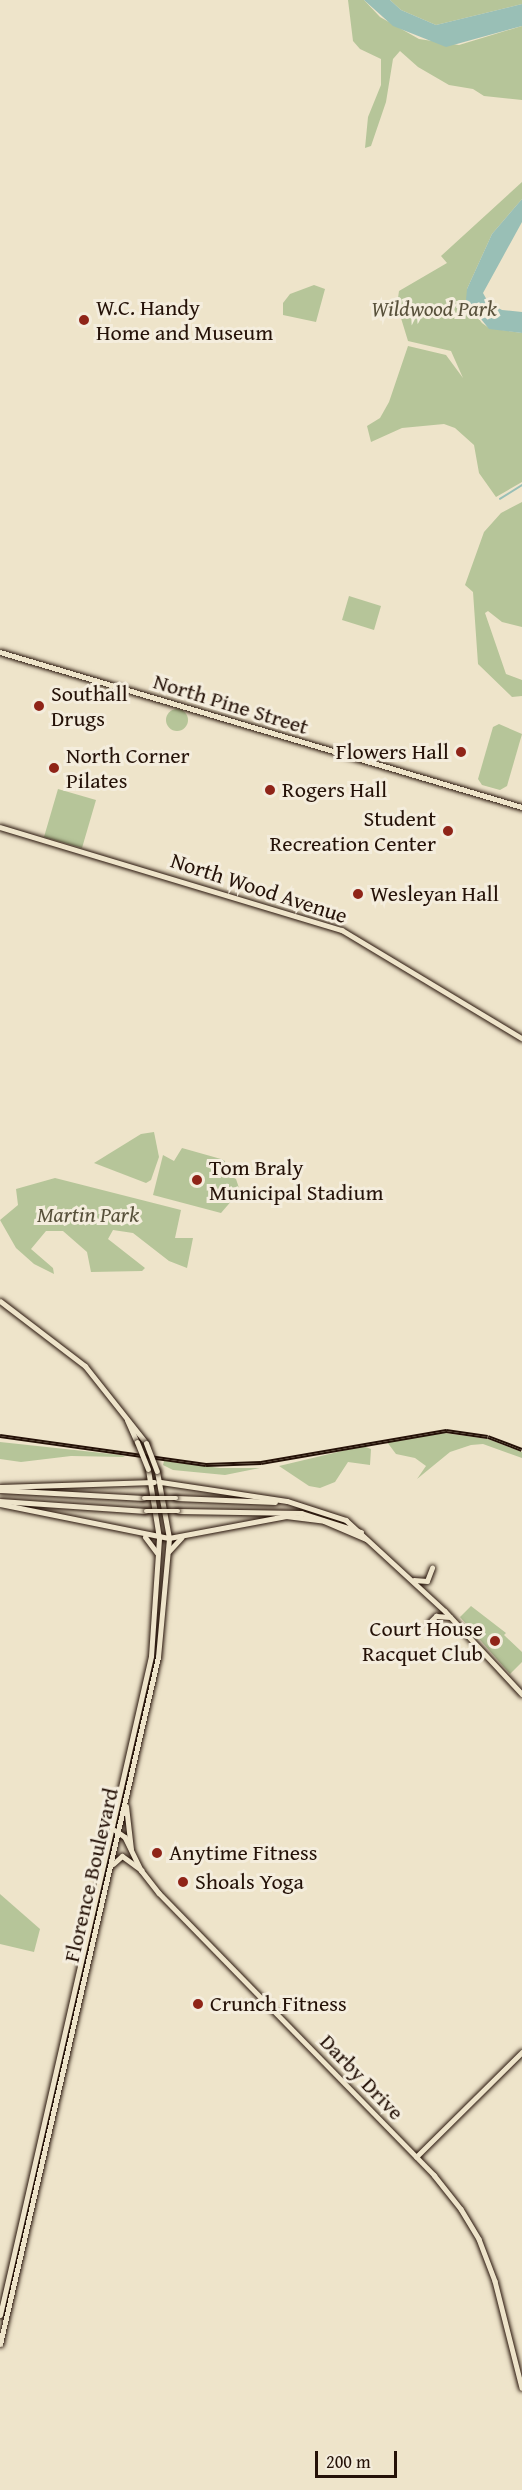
<!DOCTYPE html>
<style>
body{margin:0}
#map{position:relative;width:522px;height:2490px;overflow:hidden;background:#eee4ca;font-family:"Gentium Book Plus",serif}
div>[style]{position:absolute}
.green>*{inset:0;background:#b6c599}
.round{border-radius:50%}
.water>*{inset:0;background:#99bfb6}
.stream>*{height:1.5px;margin:-0.75px;padding:0 0.75px;transform-origin:0.75px;border-radius:0.75px;background:#99bfb6}
.roads{filter:drop-shadow(0 0 2px #251208) drop-shadow(0 0 2px #251208)}
.major>*{height:4.5px;margin:-2.25px;padding:0 2.25px;transform-origin:2.25px;border-radius:2.25px;background:#eee4ca}
.highway>*{height:5px;margin:-2.5px;padding:0 2.5px;transform-origin:2.5px;border-radius:2.5px;background:#eee4ca}
.rail>*{height:4px;margin-top:-2px;transform-origin:0;background:repeating-linear-gradient(90deg,#f4eddd 0 4.5px,#251208 0 9px);box-sizing:border-box;border-block:2px solid #251208}
.bridges{filter:drop-shadow(0 0 2px #251208) drop-shadow(0 0 2px #251208)}
.major-bridge>*{height:4.5px;margin:-2.25px;padding:0 2.25px;transform-origin:2.25px;border-radius:2.25px;background:#eee4ca}
.highway-bridge>*{height:5px;margin:-2.5px;padding:0 2.5px;transform-origin:2.5px;border-radius:2.5px;background:#eee4ca}
.dots>*{width:16px;height:16px;translate:-50% -50%;box-sizing:border-box;border:3px solid #f4eddd;border-radius:50%}
span{translate:-50% -50%;white-space:nowrap;text-align:center;line-height:1.15;-webkit-text-stroke:6px #f4eddd;paint-order:stroke}
.poi-label{font-size:22px;color:#251208}
.left{translate:0 -50%;text-align:left}
.right{translate:-100% -50%;text-align:right}
.park-label{font-size:22px;color:#58513b;font-style:italic}
.street-label{font-size:22px;color:#251208}
.scale{position:absolute;left:315px;top:2451px;width:82px;height:27px;box-sizing:border-box;border:3px solid #251208;border-top:0;padding-left:8px;font-size:18px;line-height:21px;white-space:nowrap;color:#251208;-webkit-text-stroke:4px #f4eddd;paint-order:stroke}
</style>
<div id="map">
<div class="green">
<div style="clip-path:polygon(348px 0,364px 0,380px 17px,419px 39px,459px 45px,522px 26px,522px 100px,484px 96px,473px 89px,449px 85px,418px 67px,400px 51px,393px 59px,386px 102px,371px 146px,365px 148px,368px 117px,381px 85px,381px 59px,360px 49px,353px 41px)"></div>
<div style="clip-path:polygon(390px 0,522px 0,522px 4px,436px 25px,401px 10px)"></div>
<div style="clip-path:polygon(522px 182px,522px 199px,492px 234px,467px 289px,469px 306px,482px 323px,489px 328px,522px 333px,522px 482px,496px 497px,479px 473px,474px 445px,455px 428px,444px 424px,402px 428px,371px 442px,367px 426px,380px 418px,389px 402px,408px 346px,446px 355px,463px 378px,451px 351px,408px 341px,397px 305px,399px 291px,447px 263px,441px 256px)"></div>
<div style="clip-path:polygon(314px 285px,325px 289px,316px 322px,283px 315px,283px 303px,290px 294px)"></div>
<div style="clip-path:polygon(522px 502px,522px 627px,502px 622px,488px 611px,485px 613px,506px 674px,522px 680px,522px 696px,512px 697px,478px 664px,473px 592px,465px 585px,484px 532px,501px 513px)"></div>
<div style="clip-path:polygon(349px 596px,381px 606px,374px 630px,342px 620px)"></div>
<div class="round" style="left:166px;top:709px;width:22px;height:22px"></div>
<div style="clip-path:polygon(499px 724px,522px 734px,507px 786px,500px 790px,482px 785px,478px 779px,493px 727px)"></div>
<div style="clip-path:polygon(58px 789px,96px 800px,82px 848px,44px 837px)"></div>
<div style="clip-path:polygon(154px 1132px,159px 1157px,151px 1180px,146px 1183px,94px 1163px,141px 1134px)"></div>
<div style="clip-path:polygon(182px 1148px,221px 1159px,225px 1161px,222px 1172px,236px 1179px,240px 1191px,221px 1213px,153px 1195px,163px 1155px,174px 1161px)"></div>
<div style="clip-path:polygon(55px 1178px,181px 1210px,175px 1238px,193px 1238px,187px 1268px,169px 1261px,133px 1233px,113px 1230px,108px 1239px,145px 1268px,142px 1271px,91px 1272px,87px 1252px,63px 1231px,46px 1231px,31px 1249px,53px 1268px,54px 1274px,34px 1264px,16px 1248px,0 1220px,18px 1205px,16px 1189px)"></div>
<div style="clip-path:polygon(444px 1433px,488px 1439px,522px 1452px,522px 1458px,483px 1444px,471px 1445px,450px 1452px,417px 1479px,426px 1466px,415px 1458px,396px 1454px,387px 1442px)"></div>
<div style="clip-path:polygon(0 1442px,121px 1455px,125px 1457px,71px 1456px,21px 1462px,0 1459px)"></div>
<div style="clip-path:polygon(363px 1446px,371px 1449px,370px 1465px,348px 1462px,335px 1482px,320px 1488px,309px 1486px,279px 1466px)"></div>
<div style="clip-path:polygon(164px 1461px,220px 1468px,260px 1468px,225px 1475px,173px 1470px,163px 1465px)"></div>
<div style="clip-path:polygon(471px 1606px,506px 1633px,504px 1635px,522px 1652px,522px 1662px,510px 1674px,460px 1617px)"></div>
<div style="clip-path:polygon(0 1894px,40px 1929px,34px 1952px,0 1944px)"></div>
</div>
<div class="water">
<div style="clip-path:polygon(364px 0,390px 0,401px 10px,436px 25px,522px 4px,522px 26px,446px 47px,393px 26px)"></div>
<div style="clip-path:polygon(522px 199px,522px 222px,483px 293px,488px 302px,502px 310px,522px 312px,522px 333px,489px 329px,466px 300px,467px 289px,492px 234px)"></div>
</div>
<div class="stream">
<div style="left:500px;top:499px;width:26px;rotate:-32deg"></div>
</div>
<div class="roads">
<div class="major">
<div style="left:0;top:652px;width:545px;rotate:16.54deg"></div>
<div style="left:0;top:827px;width:357px;rotate:16.8deg"></div>
<div style="left:342px;top:930px;width:210px;rotate:31deg"></div>
<div style="left:161px;top:1482px;width:127px;rotate:8.6deg"></div>
<div style="left:287px;top:1501px;width:62px;rotate:17.9deg"></div>
<div style="left:346px;top:1520px;width:134px;rotate:42.6deg"></div>
<div style="left:445px;top:1611px;width:113px;rotate:47.1deg"></div>
<div style="left:0;top:1490px;width:144px;rotate:3.2deg"></div>
<div style="left:176px;top:1498px;width:99px;rotate:2.3deg"></div>
<div style="left:0;top:1501px;width:146px;rotate:3.9deg"></div>
<div style="left:178px;top:1511px;width:123px;rotate:0.9deg"></div>
<div style="left:301px;top:1513px;width:63px;rotate:17.6deg"></div>
<div style="left:169px;top:1538px;width:119px;rotate:-10.6deg"></div>
<div style="left:286px;top:1516px;width:38px;rotate:7deg"></div>
<div style="left:324px;top:1521px;width:46px;rotate:23.2deg"></div>
<div style="left:169px;top:1551px;width:18px;rotate:-47deg"></div>
<div style="left:414px;top:1580px;width:13px;rotate:4deg"></div>
<div style="left:427px;top:1581px;width:14px;rotate:-69deg"></div>
<div style="left:429px;top:1623px;width:10px;rotate:-45deg"></div>
<div style="left:436px;top:1616px;width:14px;rotate:4deg"></div>
<div style="left:115px;top:1830px;width:12px;rotate:35deg"></div>
<div style="left:125px;top:1837px;width:37px;rotate:64deg"></div>
<div style="left:141px;top:1870px;width:29px;rotate:52deg"></div>
<div style="left:159px;top:1893px;width:394px;rotate:45.7deg"></div>
<div style="left:434px;top:2175px;width:43px;rotate:51.5deg"></div>
<div style="left:461px;top:2209px;width:35px;rotate:59deg"></div>
<div style="left:479px;top:2239px;width:45px;rotate:69.1deg"></div>
<div style="left:495px;top:2281px;width:110px;rotate:75.8deg"></div>
<div style="left:416px;top:2157px;width:149px;rotate:-44.7deg"></div>
</div>
<div class="highway">
<div style="left:0;top:1301px;width:107px;rotate:37.4deg"></div>
<div style="left:85px;top:1366px;width:98px;rotate:51.6deg"></div>
<div style="left:127px;top:1420px;width:24px;rotate:66deg"></div>
<div style="left:0;top:1487px;width:154px;rotate:-1.9deg"></div>
<div style="left:0;top:1504px;width:172px;rotate:11.4deg"></div>
<div style="left:145px;top:1537px;width:20px;rotate:53deg"></div>
<div style="left:126px;top:1806px;width:43px;rotate:83.4deg"></div>
<div style="left:113px;top:1864px;width:12px;rotate:-42deg"></div>
<div style="left:122px;top:1856px;width:24px;rotate:36deg"></div>
<div style="left:0;top:2315px;width:676px;rotate:-77.09deg"></div>
<div style="left:151px;top:1656px;width:118px;rotate:-86.1deg"></div>
<div style="left:159px;top:1538px;width:70px;rotate:-99.1deg"></div>
<div style="left:0;top:2344px;width:705px;rotate:-77.05deg"></div>
<div style="left:158px;top:1657px;width:120px;rotate:-84.7deg"></div>
<div style="left:169px;top:1538px;width:68px;rotate:-100.2deg"></div>
</div>
</div>
<div class="rail">
<div style="left:0;top:1436px;width:208px;rotate:8deg"></div>
<div style="left:206px;top:1465px;width:55px;rotate:-2.1deg"></div>
<div style="left:261px;top:1463px;width:188px;rotate:-9.8deg"></div>
<div style="left:446px;top:1431px;width:42px;rotate:8.1deg"></div>
<div style="left:488px;top:1437px;width:36px;rotate:21deg"></div>
</div>
<div class="bridges">
<div class="major-bridge">
<div style="left:144px;top:1498px;width:32px"></div>
<div style="left:146px;top:1511px;width:32px"></div>
</div>
<div class="highway-bridge">
<div style="left:137px;top:1442px;width:29px;rotate:68deg"></div>
<div style="left:146px;top:1443px;width:30px;rotate:69deg"></div>
</div>
</div>
<div class="dots">
<div style="left:84px;top:320px;background:#8f2418"></div>
<div style="left:39px;top:706px;background:#8f2418"></div>
<div style="left:461px;top:752px;background:#8f2418"></div>
<div style="left:54px;top:768px;background:#8f2418"></div>
<div style="left:270px;top:790px;background:#8f2418"></div>
<div style="left:448px;top:831px;background:#8f2418"></div>
<div style="left:358px;top:894px;background:#8f2418"></div>
<div style="left:197px;top:1180px;background:#8f2418"></div>
<div style="left:495px;top:1641px;background:#8f2418"></div>
<div style="left:157px;top:1853px;background:#8f2418"></div>
<div style="left:183px;top:1882px;background:#8f2418"></div>
<div style="left:198px;top:2004px;background:#8f2418"></div>
</div>
<div class="poi-label">
<span class="left" style="left:96px;top:320px">W.C. Handy<br>Home and Museum</span>
<span class="left" style="left:51px;top:706px">Southall<br>Drugs</span>
<span class="right" style="left:449px;top:752px">Flowers Hall</span>
<span class="left" style="left:66px;top:768px">North Corner<br>Pilates</span>
<span class="left" style="left:282px;top:790px">Rogers Hall</span>
<span class="right" style="left:436px;top:831px">Student<br>Recreation Center</span>
<span class="left" style="left:370px;top:894px">Wesleyan Hall</span>
<span class="left" style="left:209px;top:1180px">Tom Braly<br>Municipal Stadium</span>
<span class="right" style="left:483px;top:1641px">Court House<br>Racquet Club</span>
<span class="left" style="left:169px;top:1853px">Anytime Fitness</span>
<span class="left" style="left:195px;top:1882px">Shoals Yoga</span>
<span class="left" style="left:210px;top:2004px">Crunch Fitness</span>
</div>
<div class="park-label">
<span style="left:434px;top:309px">Wildwood Park</span>
<span style="left:88px;top:1215px">Martin Park</span>
</div>
<div class="street-label">
<span style="left:231px;top:704px;rotate:17deg">North Pine Street</span>
<span style="left:259px;top:888px;rotate:18deg">North Wood Avenue</span>
<span style="left:91px;top:1875px;rotate:-77deg">Florence Boulevard</span>
<span style="left:362px;top:2077px;rotate:46deg">Darby Drive</span>
</div>
<div class="scale">200 m</div>
</div>
